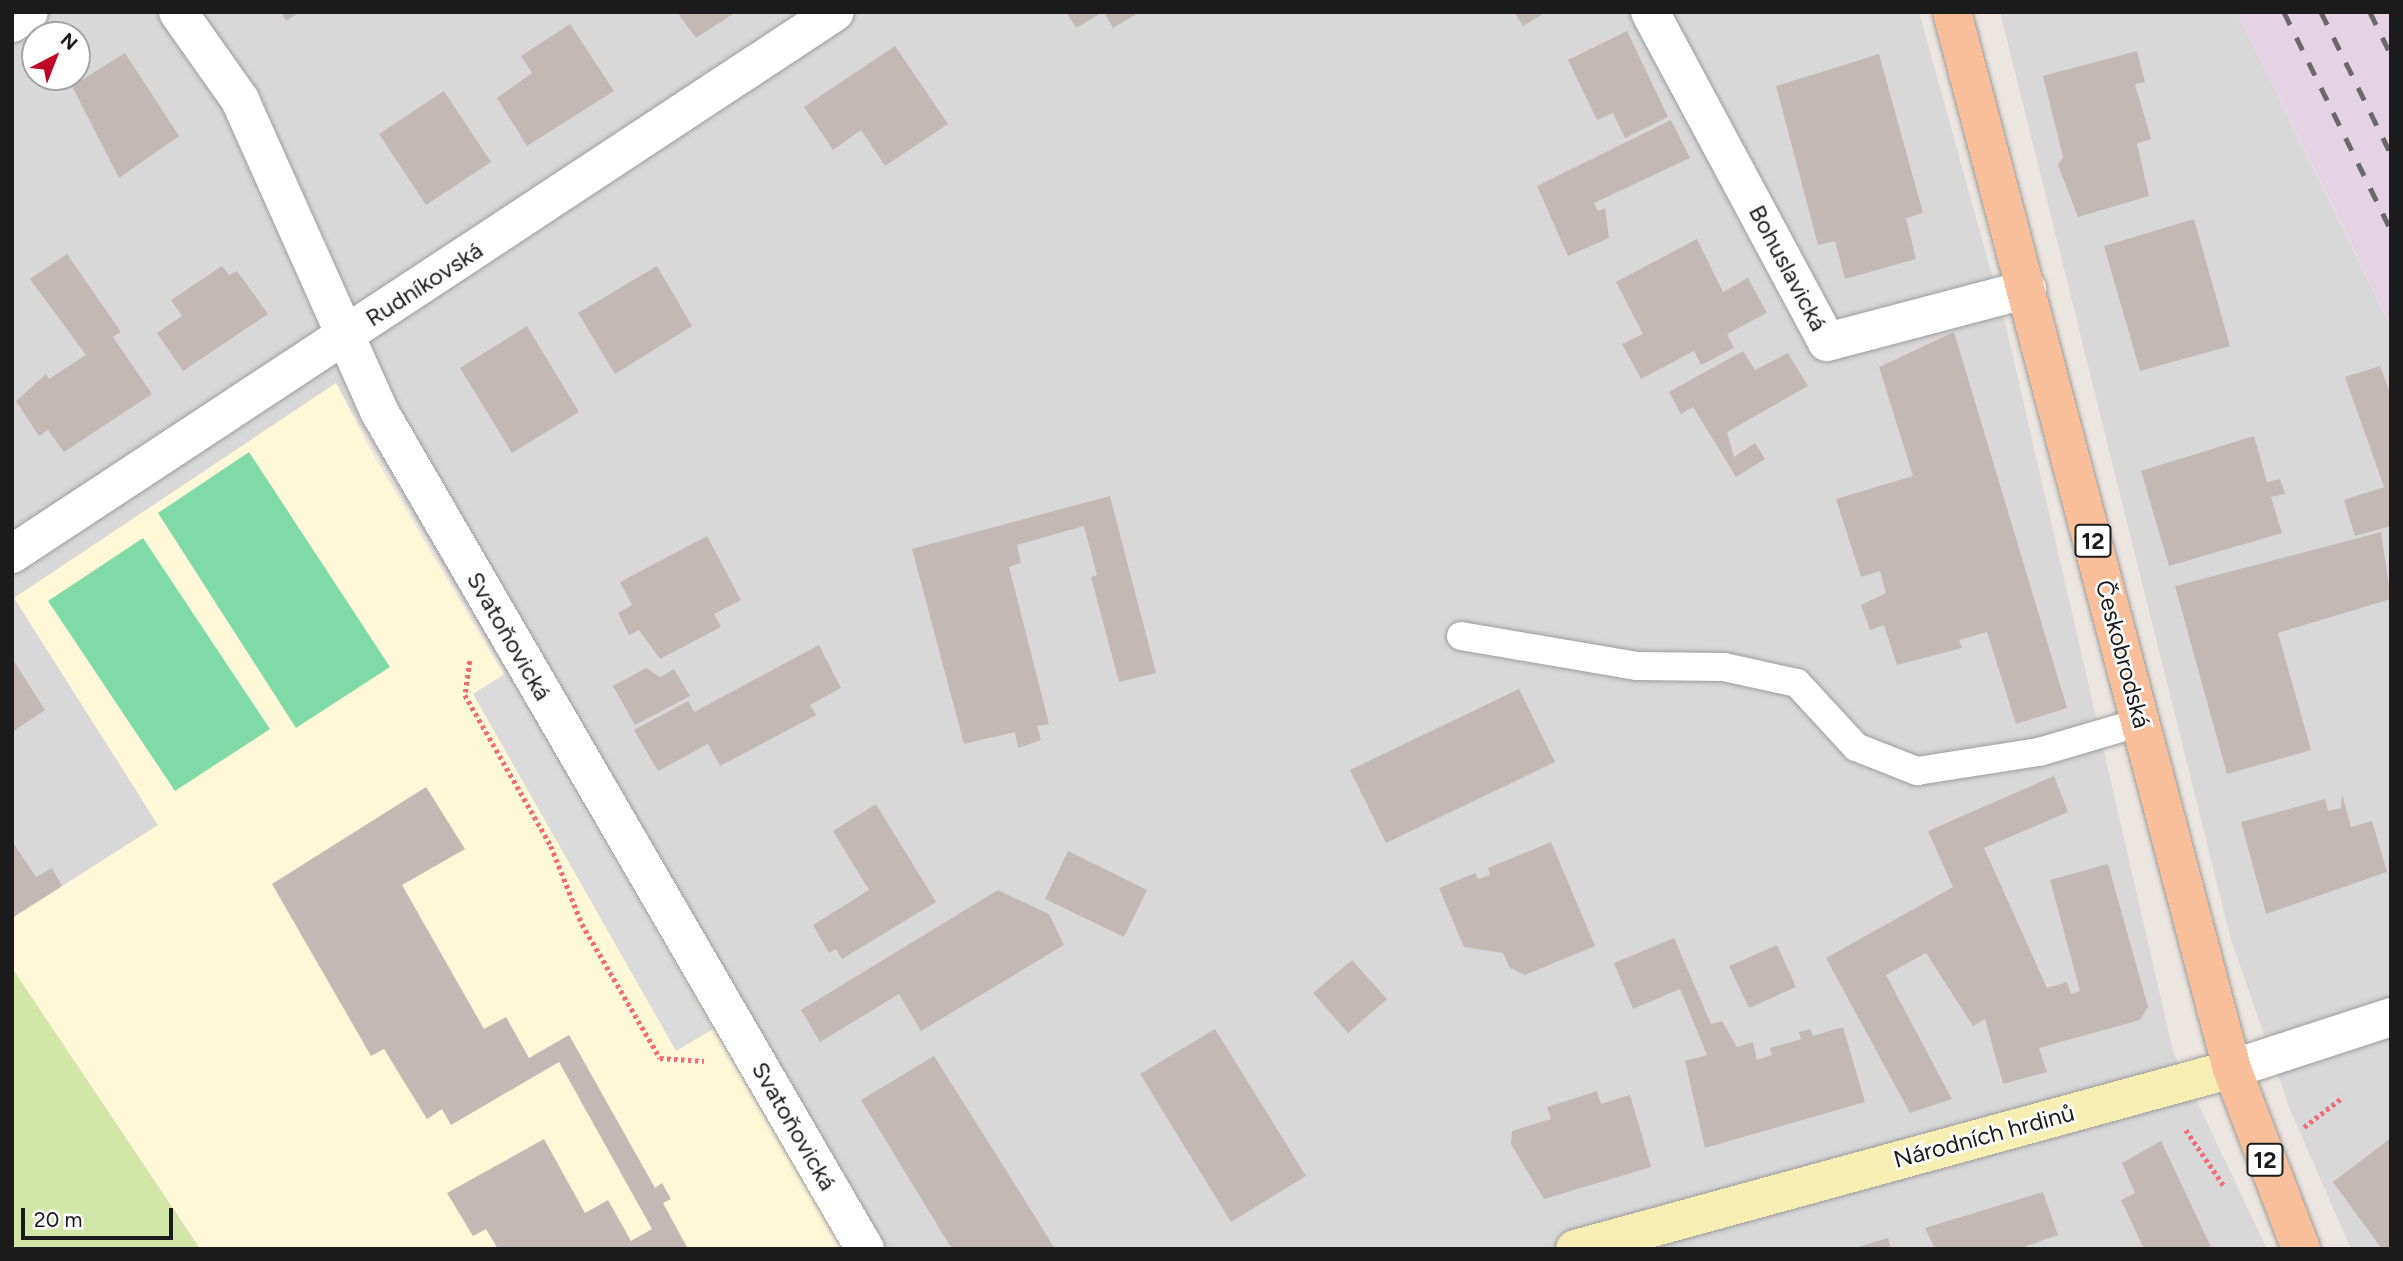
<!DOCTYPE html>
<meta charset="utf-8">
<style>
body{margin:0}
#map{position:relative;width:2403px;height:1261px;overflow:hidden;background:#ece6e1;font-family:Figtree,sans-serif}
div>[style]{position:absolute}
.residential>*{inset:0;background:#d9d8d8}
.industrial>*{inset:0;background:#e5d3e5}
.education>*{inset:0;background:#fef7d8}
.grass>*{inset:0;background:#d1e6a7}
.pitch>*{inset:0;background:#80daa7}
.parking>*{inset:0;background:#dbdbdb}
.building>*{inset:0;background:#c4b8b4}
.path>*{height:4.5px;margin-top:-2.25px;transform-origin:0;background:repeating-linear-gradient(90deg,#f56974 0 3.5px,transparent 0 7px)}
.roads{filter:drop-shadow(0 0 2px #9c9c9c) drop-shadow(0 0 2px #9c9c9c)}
.lane>*{height:28px;margin:-14px;padding:0 14px;transform-origin:14px;border-radius:14px;background:#fff}
.street>*{height:38px;margin:-19px;padding:0 19px;transform-origin:19px;border-radius:19px;background:#fff}
.secondary>*{height:38px;margin:-19px;padding:0 19px;transform-origin:19px;border-radius:19px;background:#f7eeb4}
.primary>*{height:38px;margin:-19px;padding:0 19px;transform-origin:19px;border-radius:19px;background:#f8bf9a}
.rail>*{height:5px;margin-top:-2.5px;transform-origin:0;background:repeating-linear-gradient(90deg,#696969 0 14px,transparent 0 28px)}
span{translate:-50% -50%;white-space:nowrap;text-align:center;line-height:1.15;-webkit-text-stroke:5px #fff;paint-order:stroke}
.shield-label span{padding:2px 5px;background:#fff;border:2px solid;border-radius:5px;-webkit-text-stroke-width:0}
.shield-label{font-size:23px;color:#1b1b1b;font-weight:700}
.street-label{font-size:24px;color:#1b1b1b}
.frame{position:absolute;inset:0;border:14px solid #1b1b1b;pointer-events:none}
.north{position:absolute;left:21px;top:21px;width:70px;height:70px;box-sizing:border-box;background:#fff;border:2px solid #a4a4a4;border-radius:50%;rotate:42deg;font-size:19px;font-weight:700;line-height:28px;text-align:center;color:#1b1b1b}
.north::after{content:'';display:block;margin:auto;width:24px;height:32px;background:#c00627;clip-path:polygon(50% 0,100% 100%,50% 72%,0 100%)}
.scale{position:absolute;left:21px;top:1208px;width:152px;height:32px;box-sizing:border-box;border:4px solid #1b1b1b;border-top:0;padding-left:9px;font-size:21px;line-height:24px;white-space:nowrap;color:#1b1b1b;-webkit-text-stroke:5px #fff;paint-order:stroke}
</style>
<div id="map">
<div class="residential">
<div style="clip-path:polygon(evenodd,12px 12px,1919px 12px,2005px 322px,2173px 1051px,2267px 1249px,844px 1249px,336px 384px,133px 785px,158px 826px,12px 918px,12px 12px,35px 35px,77px 35px,77px 77px,35px 77px,35px 35px)"></div>
<div style="clip-path:polygon(2000px 12px,2237px 12px,2391px 327px,2391px 1249px,2351px 1249px,2291px 1112px,2231px 940px)"></div>
</div>
<div class="industrial">
<div style="clip-path:polygon(2237px 12px,2391px 12px,2391px 327px,2345px 231px)"></div>
</div>
<div class="education">
<div style="clip-path:polygon(336px 383px,370px 449px,844px 1249px,200px 1249px,12px 968px,12px 918px,158px 825px,14px 598px)"></div>
</div>
<div class="grass">
<div style="clip-path:polygon(12px 968px,200px 1249px,12px 1249px)"></div>
</div>
<div class="pitch">
<div style="clip-path:polygon(249px 452px,390px 667px,296px 728px,158px 513px)"></div>
<div style="clip-path:polygon(143px 538px,270px 729px,175px 791px,48px 601px)"></div>
</div>
<div class="parking">
<div style="clip-path:polygon(506px 673px,713px 1029px,676px 1051px,473px 694px)"></div>
</div>
<div class="building">
<div style="clip-path:polygon(281px 12px,300px 12px,286px 21px)"></div>
<div style="clip-path:polygon(677px 12px,736px 12px,696px 38px)"></div>
<div style="clip-path:polygon(1066px 12px,1103px 12px,1076px 28px)"></div>
<div style="clip-path:polygon(1104px 12px,1140px 12px,1113px 28px)"></div>
<div style="clip-path:polygon(1514px 12px,1546px 12px,1523px 26px)"></div>
<div style="clip-path:polygon(570px 24px,614px 91px,527px 146px,497px 98px,532px 73px,521px 56px)"></div>
<div style="clip-path:polygon(1627px 31px,1668px 117px,1625px 138px,1613px 113px,1597px 120px,1568px 60px)"></div>
<div style="clip-path:polygon(895px 46px,948px 124px,885px 166px,861px 130px,833px 150px,804px 107px)"></div>
<div style="clip-path:polygon(2137px 51px,2145px 82px,2135px 84px,2151px 139px,2137px 143px,2149px 196px,2078px 217px,2058px 165px,2063px 157px,2043px 76px)"></div>
<div style="clip-path:polygon(125px 53px,179px 136px,119px 178px,72px 86px)"></div>
<div style="clip-path:polygon(1879px 54px,1923px 213px,1906px 218px,1916px 259px,1845px 279px,1835px 241px,1818px 245px,1776px 86px)"></div>
<div style="clip-path:polygon(444px 91px,491px 162px,426px 205px,379px 134px)"></div>
<div style="clip-path:polygon(1671px 120px,1690px 158px,1594px 203px,1598px 211px,1605px 208px,1609px 238px,1568px 256px,1537px 186px)"></div>
<div style="clip-path:polygon(2194px 219px,2230px 346px,2140px 371px,2104px 246px)"></div>
<div style="clip-path:polygon(1697px 239px,1723px 292px,1748px 278px,1767px 313px,1727px 334px,1734px 348px,1701px 365px,1694px 351px,1641px 379px,1622px 344px,1643px 334px,1616px 282px)"></div>
<div style="clip-path:polygon(67px 254px,121px 332px,113px 337px,152px 394px,64px 452px,48px 430px,39px 436px,16px 401px,46px 374px,49px 379px,86px 355px,30px 279px)"></div>
<div style="clip-path:polygon(222px 266px,229px 275px,237px 271px,268px 314px,183px 371px,157px 333px,182px 316px,171px 300px)"></div>
<div style="clip-path:polygon(657px 266px,692px 326px,615px 374px,578px 313px)"></div>
<div style="clip-path:polygon(527px 326px,579px 412px,512px 453px,460px 368px)"></div>
<div style="clip-path:polygon(1954px 332px,2067px 708px,2016px 724px,1987px 632px,1959px 640px,1962px 648px,1897px 665px,1884px 625px,1870px 630px,1861px 605px,1886px 593px,1880px 571px,1861px 577px,1836px 499px,1913px 476px,1879px 367px)"></div>
<div style="clip-path:polygon(1743px 351px,1755px 370px,1788px 353px,1808px 386px,1727px 432px,1734px 457px,1755px 443px,1765px 459px,1736px 477px,1693px 407px,1681px 414px,1669px 392px)"></div>
<div style="clip-path:polygon(2380px 366px,2391px 395px,2391px 526px,2355px 536px,2344px 500px,2384px 487px,2345px 377px)"></div>
<div style="clip-path:polygon(2254px 436px,2267px 482px,2280px 479px,2285px 494px,2271px 497px,2282px 533px,2169px 566px,2141px 471px)"></div>
<div style="clip-path:polygon(1110px 496px,1156px 673px,1119px 682px,1091px 577px,1097px 575px,1084px 526px,1017px 545px,1021px 563px,1009px 567px,1049px 724px,1037px 726px,1041px 740px,1018px 748px,1015px 732px,964px 744px,912px 549px)"></div>
<div style="clip-path:polygon(2381px 532px,2391px 599px,2278px 633px,2311px 750px,2227px 774px,2175px 586px)"></div>
<div style="clip-path:polygon(707px 536px,741px 600px,714px 614px,721px 627px,660px 659px,639px 630px,629px 635px,618px 613px,632px 605px,620px 582px)"></div>
<div style="clip-path:polygon(819px 645px,841px 688px,810px 705px,816px 715px,720px 766px,708px 744px,658px 771px,634px 730px,688px 701px,694px 712px)"></div>
<div style="clip-path:polygon(12px 658px,45px 710px,12px 732px)"></div>
<div style="clip-path:polygon(646px 668px,660px 677px,674px 669px,690px 696px,635px 725px,613px 686px)"></div>
<div style="clip-path:polygon(1519px 689px,1555px 762px,1386px 843px,1350px 770px)"></div>
<div style="clip-path:polygon(2054px 776px,2068px 812px,1984px 848px,2047px 988px,2067px 982px,2071px 994px,2080px 991px,2050px 880px,2108px 864px,2148px 1007px,2140px 1020px,2039px 1048px,2047px 1072px,2003px 1084px,1985px 1019px,1973px 1026px,1926px 953px,1886px 975px,1952px 1099px,1910px 1113px,1826px 958px,1953px 887px,1928px 831px)"></div>
<div style="clip-path:polygon(426px 787px,465px 849px,402px 885px,484px 1029px,506px 1017px,529px 1058px,569px 1035px,655px 1188px,662px 1183px,671px 1199px,663px 1203px,688px 1249px,498px 1249px,486px 1229px,473px 1236px,447px 1193px,544px 1139px,585px 1213px,608px 1200px,631px 1241px,652px 1229px,559px 1062px,451px 1125px,442px 1109px,427px 1119px,384px 1049px,371px 1056px,272px 884px)"></div>
<div style="clip-path:polygon(2342px 794px,2351px 827px,2372px 821px,2387px 872px,2266px 914px,2241px 822px,2325px 799px,2328px 811px,2341px 808px)"></div>
<div style="clip-path:polygon(876px 804px,936px 902px,842px 959px,836px 949px,829px 953px,813px 925px,869px 890px,833px 831px)"></div>
<div style="clip-path:polygon(12px 841px,36px 877px,52px 868px,62px 886px,12px 918px)"></div>
<div style="clip-path:polygon(1551px 842px,1595px 946px,1525px 975px,1510px 968px,1503px 953px,1464px 947px,1439px 888px,1475px 873px,1478px 879px,1490px 875px,1488px 868px)"></div>
<div style="clip-path:polygon(1068px 851px,1147px 890px,1124px 937px,1045px 899px)"></div>
<div style="clip-path:polygon(998px 890px,1049px 914px,1064px 945px,921px 1031px,899px 994px,820px 1042px,801px 1010px)"></div>
<div style="clip-path:polygon(1674px 938px,1711px 1024px,1722px 1021px,1737px 1047px,1753px 1042px,1757px 1060px,1772px 1055px,1770px 1048px,1801px 1039px,1799px 1032px,1810px 1029px,1813px 1036px,1843px 1027px,1865px 1102px,1705px 1148px,1685px 1061px,1707px 1055px,1680px 989px,1633px 1009px,1614px 963px)"></div>
<div style="clip-path:polygon(1777px 945px,1796px 987px,1749px 1008px,1729px 966px)"></div>
<div style="clip-path:polygon(1352px 960px,1387px 999px,1348px 1033px,1313px 993px)"></div>
<div style="clip-path:polygon(1215px 1029px,1306px 1176px,1231px 1222px,1140px 1074px)"></div>
<div style="clip-path:polygon(934px 1056px,1026px 1202px,1055px 1249px,952px 1249px,861px 1100px)"></div>
<div style="clip-path:polygon(1597px 1091px,1601px 1104px,1630px 1095px,1651px 1167px,1544px 1199px,1511px 1144px,1512px 1131px,1551px 1119px,1547px 1107px)"></div>
<div style="clip-path:polygon(2391px 1138px,2391px 1249px,2382px 1249px,2333px 1182px)"></div>
<div style="clip-path:polygon(2161px 1141px,2212px 1249px,2144px 1249px,2121px 1200px,2135px 1193px,2122px 1163px)"></div>
<div style="clip-path:polygon(2043px 1192px,2058px 1235px,2018px 1249px,1935px 1249px,1925px 1228px)"></div>
<div style="clip-path:polygon(1888px 1238px,1891px 1249px,1855px 1249px,1855px 1248px)"></div>
</div>
<div class="path">
<div style="left:470px;top:661px;width:34px;rotate:98deg"></div>
<div style="left:465px;top:695px;width:174px;rotate:60.3deg"></div>
<div style="left:551px;top:846px;width:84px;rotate:68.3deg"></div>
<div style="left:582px;top:924px;width:155px;rotate:59.8deg"></div>
<div style="left:660px;top:1058px;width:44px;rotate:3.9deg"></div>
<div style="left:2304px;top:1127px;width:49px;rotate:-37.6deg"></div>
<div style="left:2186px;top:1130px;width:68px;rotate:55.8deg"></div>
</div>
<div class="roads">
<div class="lane">
<div style="left:1461px;top:636px;width:179px;rotate:9.7deg"></div>
<div style="left:1637px;top:666px;width:87px;rotate:0.7deg"></div>
<div style="left:1724px;top:667px;width:75px;rotate:12.4deg"></div>
<div style="left:1797px;top:683px;width:87px;rotate:47.3deg"></div>
<div style="left:1856px;top:747px;width:66px;rotate:21.5deg"></div>
<div style="left:1917px;top:771px;width:123px;rotate:-8.9deg"></div>
<div style="left:2039px;top:752px;width:106px;rotate:-16.4deg"></div>
</div>
<div class="street">
<div style="left:178px;top:12px;width:108px;rotate:54.8deg"></div>
<div style="left:240px;top:100px;width:341px;rotate:65.9deg"></div>
<div style="left:379px;top:411px;width:969px;rotate:59.89deg"></div>
<div style="left:1650px;top:12px;width:374px;rotate:61.8deg"></div>
<div style="left:1827px;top:342px;width:207px;rotate:-14.8deg"></div>
<div style="left:12px;top:23px;width:20px;rotate:-33deg"></div>
<div style="left:12px;top:554px;width:985px;rotate:-33.37deg"></div>
<div style="left:2232px;top:1069px;width:167px;rotate:-18.1deg"></div>
</div>
<div class="secondary">
<div style="left:1575px;top:1249px;width:681px;rotate:-15.32deg"></div>
</div>
<div class="primary">
<div style="left:1952px;top:12px;width:1093px;rotate:75.16deg"></div>
<div style="left:2232px;top:1069px;width:193px;rotate:69deg"></div>
</div>
</div>
<div class="rail">
<div style="left:2284px;top:12px;width:243px;rotate:63.9deg"></div>
<div style="left:2321px;top:12px;width:158px;rotate:63.8deg"></div>
<div style="left:2370px;top:12px;width:48px;rotate:64deg"></div>
</div>
<div class="shield-label">
<span style="left:2093px;top:541px">12</span>
<span style="left:2265px;top:1160px">12</span>
</div>
<div class="street-label">
<span style="left:1788px;top:268px;rotate:62deg">Bohuslavická</span>
<span style="left:424px;top:284px;rotate:-33deg">Rudníkovská</span>
<span style="left:509px;top:636px;rotate:60deg">Svatoňovická</span>
<span style="left:2123px;top:654px;rotate:75deg">Českobrodská</span>
<span style="left:794px;top:1126px;rotate:60deg">Svatoňovická</span>
<span style="left:1984px;top:1136px;rotate:-15deg">Národních hrdinů</span>
</div>
<div class="frame"></div>
<div class="north">N</div>
<div class="scale">20 m</div>
</div>
